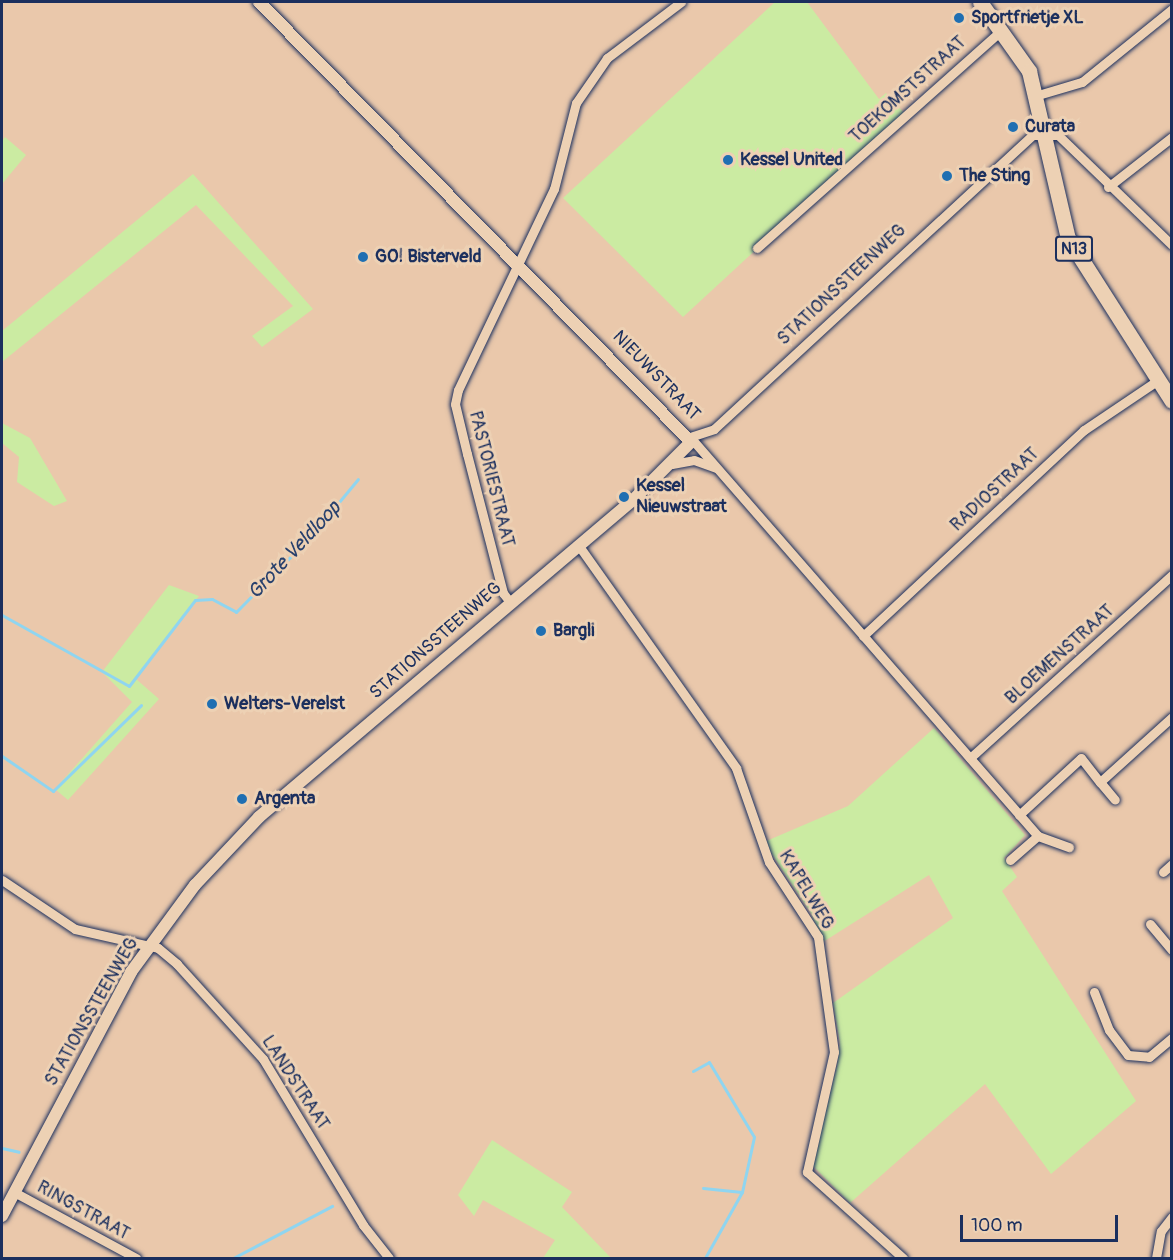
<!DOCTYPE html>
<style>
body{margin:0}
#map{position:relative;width:1173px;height:1260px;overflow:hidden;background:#eac8ab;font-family:Pangolin,sans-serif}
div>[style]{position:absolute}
.green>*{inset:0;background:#cbeba2}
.stream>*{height:3px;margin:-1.5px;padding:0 1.5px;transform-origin:1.5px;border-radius:1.5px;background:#8fd5f0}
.roads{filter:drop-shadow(0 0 2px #1b2f5e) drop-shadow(0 0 2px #1b2f5e)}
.minor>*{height:9px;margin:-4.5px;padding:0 4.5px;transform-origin:4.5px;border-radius:4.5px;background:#edd1b4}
.tertiary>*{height:12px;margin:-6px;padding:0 6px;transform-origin:6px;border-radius:6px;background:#edd1b4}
.primary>*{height:15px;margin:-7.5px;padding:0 7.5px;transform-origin:7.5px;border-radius:7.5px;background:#edd1b4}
.dots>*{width:16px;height:16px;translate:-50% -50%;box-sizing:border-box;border:3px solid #edd1b4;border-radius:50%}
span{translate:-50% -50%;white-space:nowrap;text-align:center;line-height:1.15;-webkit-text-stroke:6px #edd1b4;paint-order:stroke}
.shield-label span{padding:2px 4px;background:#edd1b4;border:2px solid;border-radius:4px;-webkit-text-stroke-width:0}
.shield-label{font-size:16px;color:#1b2f5e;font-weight:700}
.poi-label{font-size:18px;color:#1b2f5e;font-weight:700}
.left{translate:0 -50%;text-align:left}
.street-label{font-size:18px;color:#1b2f5e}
.water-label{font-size:20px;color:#27406d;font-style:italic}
.frame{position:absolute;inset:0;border:3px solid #1b2f5e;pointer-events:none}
.scale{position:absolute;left:960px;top:1215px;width:158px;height:27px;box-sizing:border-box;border:3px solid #1b2f5e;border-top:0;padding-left:8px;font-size:18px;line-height:21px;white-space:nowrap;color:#1b2f5e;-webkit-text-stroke:4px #edd1b4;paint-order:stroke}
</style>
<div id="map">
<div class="green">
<div style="clip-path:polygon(775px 2px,807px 2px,879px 99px,886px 93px,904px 113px,683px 317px,563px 198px)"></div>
<div style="clip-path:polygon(5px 137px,26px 155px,2px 184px,2px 141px)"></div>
<div style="clip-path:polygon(193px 174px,313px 309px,262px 347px,252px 336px,293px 306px,196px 205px,2px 362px,2px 331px)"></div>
<div style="clip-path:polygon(2px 423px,30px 438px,67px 501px,54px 506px,17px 482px,19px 457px,2px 443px)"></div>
<div style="clip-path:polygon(169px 585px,199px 596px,136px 679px,159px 699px,68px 800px,55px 789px,132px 702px,102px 672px)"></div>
<div style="clip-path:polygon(934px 728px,1025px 835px,1004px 858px,1017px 877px,1002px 891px,1136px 1101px,1051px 1174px,985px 1084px,850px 1203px,812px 1165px,837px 1066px,840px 1043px,833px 1003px,953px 918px,929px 875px,823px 942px,811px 913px,764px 842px,848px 806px)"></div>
<div style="clip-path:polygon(492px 1140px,572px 1192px,562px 1207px,611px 1258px,543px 1258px,555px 1240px,483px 1200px,474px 1216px,458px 1195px)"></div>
</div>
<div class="stream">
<div style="left:2px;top:615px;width:145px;rotate:29.2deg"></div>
<div style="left:129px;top:686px;width:108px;rotate:-52.5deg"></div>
<div style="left:195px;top:600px;width:17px;rotate:-3deg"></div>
<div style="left:212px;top:599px;width:27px;rotate:28deg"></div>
<div style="left:236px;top:612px;width:105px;rotate:-45.4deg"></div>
<div style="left:310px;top:537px;width:75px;rotate:-50.4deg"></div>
<div style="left:2px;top:756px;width:62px;rotate:34.5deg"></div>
<div style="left:53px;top:791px;width:123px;rotate:-44.3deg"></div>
<div style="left:693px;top:1071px;width:18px;rotate:-29deg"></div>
<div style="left:709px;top:1062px;width:87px;rotate:59deg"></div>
<div style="left:754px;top:1137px;width:56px;rotate:102.3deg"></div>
<div style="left:742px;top:1192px;width:76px;rotate:119.3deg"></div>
<div style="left:2px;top:1148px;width:17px;rotate:13deg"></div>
<div style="left:703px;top:1188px;width:39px;rotate:6deg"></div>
<div style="left:233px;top:1258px;width:112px;rotate:-27.7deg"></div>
</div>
<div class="roads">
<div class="minor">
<div style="left:1038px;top:95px;width:46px;rotate:-16.5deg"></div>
<div style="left:1082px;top:82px;width:116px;rotate:-39deg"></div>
<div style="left:1108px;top:187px;width:81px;rotate:-38deg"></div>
<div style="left:757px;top:248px;width:328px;rotate:-41.7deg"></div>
<div style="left:690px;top:437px;width:25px;rotate:-18deg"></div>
<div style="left:714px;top:429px;width:434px;rotate:-42.7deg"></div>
<div style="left:1033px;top:135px;width:25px"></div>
<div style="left:1058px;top:135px;width:158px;rotate:44deg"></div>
<div style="left:690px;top:437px;width:529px;rotate:48.91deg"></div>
<div style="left:1038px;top:836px;width:33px;rotate:20deg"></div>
<div style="left:672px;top:464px;width:22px;rotate:-10deg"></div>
<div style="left:694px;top:460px;width:23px;rotate:20deg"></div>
<div style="left:579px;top:546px;width:272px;rotate:54.7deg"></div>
<div style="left:736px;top:768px;width:100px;rotate:70.7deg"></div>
<div style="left:769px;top:862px;width:90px;rotate:56.8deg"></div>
<div style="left:818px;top:937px;width:116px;rotate:82.1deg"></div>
<div style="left:834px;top:1052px;width:123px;rotate:102.7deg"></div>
<div style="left:807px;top:1172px;width:129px;rotate:41.9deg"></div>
<div style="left:510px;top:602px;width:11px;rotate:-128deg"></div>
<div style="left:503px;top:593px;width:144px;rotate:-104.5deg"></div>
<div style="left:467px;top:454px;width:51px;rotate:-103.5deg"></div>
<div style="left:455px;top:404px;width:14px;rotate:-78deg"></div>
<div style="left:458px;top:390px;width:223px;rotate:-64.5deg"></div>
<div style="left:554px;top:189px;width:89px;rotate:-75.7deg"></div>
<div style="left:576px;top:103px;width:55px;rotate:-55.4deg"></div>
<div style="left:607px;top:58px;width:93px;rotate:-37.1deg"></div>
<div style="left:863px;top:636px;width:302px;rotate:-43deg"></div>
<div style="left:1084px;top:430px;width:89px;rotate:-34deg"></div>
<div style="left:970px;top:758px;width:273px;rotate:-42.2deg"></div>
<div style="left:1100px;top:782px;width:23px;rotate:50deg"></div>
<div style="left:1019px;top:815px;width:84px;rotate:-42.6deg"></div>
<div style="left:1081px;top:758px;width:31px;rotate:52deg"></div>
<div style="left:1100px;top:782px;width:97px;rotate:-42.1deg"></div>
<div style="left:1010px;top:860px;width:37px;rotate:-41deg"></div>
<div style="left:1163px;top:872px;width:12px;rotate:-42deg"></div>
<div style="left:2px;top:880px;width:88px;rotate:33.9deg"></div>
<div style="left:75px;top:929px;width:85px;rotate:12.9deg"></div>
<div style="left:158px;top:948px;width:25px;rotate:40deg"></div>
<div style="left:177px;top:964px;width:128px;rotate:47.8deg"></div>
<div style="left:263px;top:1059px;width:194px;rotate:58.9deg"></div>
<div style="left:363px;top:1225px;width:42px;rotate:51.8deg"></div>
<div style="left:1150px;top:924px;width:34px;rotate:50deg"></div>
<div style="left:1094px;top:992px;width:41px;rotate:68.5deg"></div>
<div style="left:1109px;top:1030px;width:31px;rotate:53deg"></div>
<div style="left:1128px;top:1055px;width:21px;rotate:5deg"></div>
<div style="left:1149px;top:1057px;width:30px;rotate:-40deg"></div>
<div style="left:14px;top:1192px;width:139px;rotate:28.4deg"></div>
<div style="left:1156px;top:1258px;width:27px;rotate:-80deg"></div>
<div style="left:1161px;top:1231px;width:18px;rotate:-52deg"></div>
</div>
<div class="tertiary">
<div style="left:2px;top:1216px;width:276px;rotate:-62.1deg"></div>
<div style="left:131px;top:972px;width:108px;rotate:-53.7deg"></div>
<div style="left:195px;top:885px;width:93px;rotate:-46.7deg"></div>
<div style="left:259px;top:817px;width:489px;rotate:-40.3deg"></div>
<div style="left:632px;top:501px;width:83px;rotate:-45deg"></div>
<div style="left:691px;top:442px;width:617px;rotate:-134.47deg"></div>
</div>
<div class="primary">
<div style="left:980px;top:2px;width:85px;rotate:54.6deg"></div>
<div style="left:1029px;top:71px;width:171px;rotate:76.9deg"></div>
<div style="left:1068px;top:238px;width:193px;rotate:57.5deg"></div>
</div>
</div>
<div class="dots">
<div style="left:959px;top:18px;background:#1f6fb2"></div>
<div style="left:1013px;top:127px;background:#1f6fb2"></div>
<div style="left:728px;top:160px;background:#1f6fb2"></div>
<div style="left:947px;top:176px;background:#1f6fb2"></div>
<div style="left:363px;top:257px;background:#1f6fb2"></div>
<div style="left:624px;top:497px;background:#1f6fb2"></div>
<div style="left:541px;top:631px;background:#1f6fb2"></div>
<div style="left:212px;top:704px;background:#1f6fb2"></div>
<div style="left:242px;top:799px;background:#1f6fb2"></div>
</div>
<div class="shield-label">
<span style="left:1074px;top:249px">N13</span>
</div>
<div class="poi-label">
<span class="left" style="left:971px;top:18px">Sportfrietje XL</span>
<span class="left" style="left:1025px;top:127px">Curata</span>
<span class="left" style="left:740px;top:160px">Kessel United</span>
<span class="left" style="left:959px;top:176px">The Sting</span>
<span class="left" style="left:375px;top:257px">GO! Bisterveld</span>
<span class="left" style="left:636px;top:497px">Kessel<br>Nieuwstraat</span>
<span class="left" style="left:553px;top:631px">Bargli</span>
<span class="left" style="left:224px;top:704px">Welters-Verelst</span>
<span class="left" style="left:254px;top:799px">Argenta</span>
</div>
<div class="street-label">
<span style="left:908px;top:90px;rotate:-42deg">TOEKOMSTSTRAAT</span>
<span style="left:842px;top:285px;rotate:-43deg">STATIONSSTEENWEG</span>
<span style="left:656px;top:376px;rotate:46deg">NIEUWSTRAAT</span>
<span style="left:491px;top:479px;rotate:76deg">PASTORIESTRAAT</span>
<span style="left:995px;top:490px;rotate:-43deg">RADIOSTRAAT</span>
<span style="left:436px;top:641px;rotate:-41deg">STATIONSSTEENWEG</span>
<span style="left:1060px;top:655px;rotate:-42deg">BLOEMENSTRAAT</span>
<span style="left:806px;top:890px;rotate:59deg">KAPELWEG</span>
<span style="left:92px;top:1012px;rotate:-60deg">STATIONSSTEENWEG</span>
<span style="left:295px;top:1083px;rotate:57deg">LANDSTRAAT</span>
<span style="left:83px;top:1211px;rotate:29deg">RINGSTRAAT</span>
</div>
<div class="water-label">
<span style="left:294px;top:550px;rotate:-47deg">Grote Veldloop</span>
</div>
<div class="frame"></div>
<div class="scale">100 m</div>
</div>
